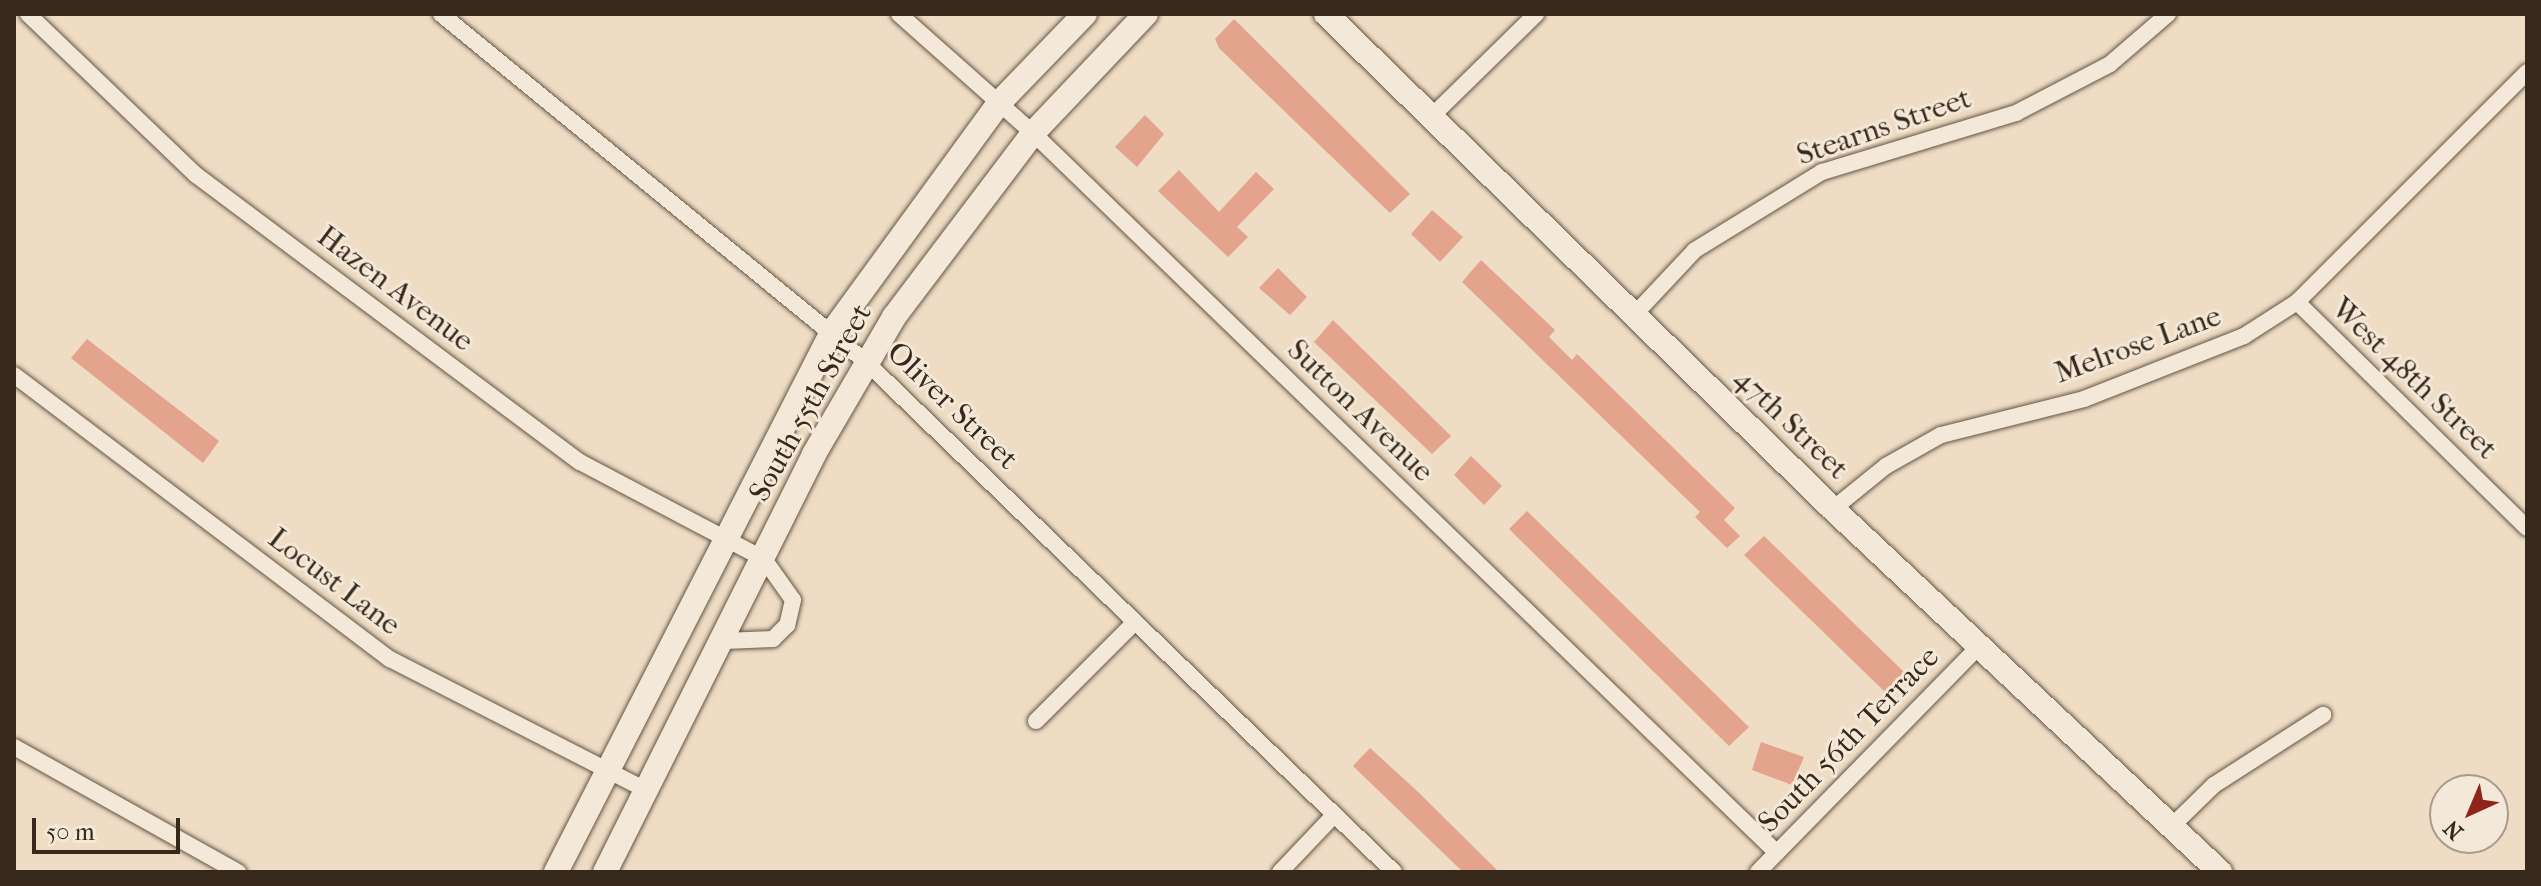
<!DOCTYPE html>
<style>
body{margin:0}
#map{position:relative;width:2541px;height:886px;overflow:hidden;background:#eedcc4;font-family:"IM FELL French Canon",serif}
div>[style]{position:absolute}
.building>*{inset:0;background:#e3a38c}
.roads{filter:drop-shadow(0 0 2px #645544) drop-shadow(0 0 2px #645544)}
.street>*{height:16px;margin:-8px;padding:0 8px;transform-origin:8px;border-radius:8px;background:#f4e8d9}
.secondary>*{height:24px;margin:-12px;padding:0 12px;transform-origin:12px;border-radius:12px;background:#f4e8d9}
span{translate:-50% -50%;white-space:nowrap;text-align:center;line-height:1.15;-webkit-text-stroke:6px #f4e8d9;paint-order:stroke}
.street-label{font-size:30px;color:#36281a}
.frame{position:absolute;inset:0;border:16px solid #36281a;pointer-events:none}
.north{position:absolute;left:2429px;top:774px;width:80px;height:80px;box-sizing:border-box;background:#f4e8d9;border:2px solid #a89b8d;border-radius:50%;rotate:224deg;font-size:22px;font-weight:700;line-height:32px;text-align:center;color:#36281a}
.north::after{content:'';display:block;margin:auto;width:28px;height:36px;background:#8f2418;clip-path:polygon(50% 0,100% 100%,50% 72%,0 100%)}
.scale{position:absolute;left:32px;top:818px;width:148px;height:36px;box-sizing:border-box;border:4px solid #36281a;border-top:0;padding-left:10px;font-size:24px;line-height:28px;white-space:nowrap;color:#36281a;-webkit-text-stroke:6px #f4e8d9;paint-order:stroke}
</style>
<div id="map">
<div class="building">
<div style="clip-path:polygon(1234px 19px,1410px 194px,1390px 213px,1219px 48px,1215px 39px)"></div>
<div style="clip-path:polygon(1145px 115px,1164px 134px,1137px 167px,1115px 147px)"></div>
<div style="clip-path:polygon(1179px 170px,1219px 212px,1256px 172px,1274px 189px,1237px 227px,1248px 237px,1228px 257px,1158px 191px)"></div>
<div style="clip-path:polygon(1432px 210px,1463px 237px,1440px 262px,1411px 234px)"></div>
<div style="clip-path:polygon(1481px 260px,1555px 330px,1549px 337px,1572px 360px,1577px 354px,1735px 508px,1724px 520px,1740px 536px,1727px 548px,1695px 517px,1700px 512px,1462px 282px)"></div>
<div style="clip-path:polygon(1278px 268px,1307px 297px,1290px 315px,1259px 288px)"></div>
<div style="clip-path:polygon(1333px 320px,1451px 436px,1432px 454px,1314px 342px)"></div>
<div style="clip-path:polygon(87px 339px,219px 441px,203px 463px,71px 358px)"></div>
<div style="clip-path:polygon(1471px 456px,1502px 486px,1484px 505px,1454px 475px)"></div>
<div style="clip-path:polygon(1527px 511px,1749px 727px,1729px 746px,1509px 529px)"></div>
<div style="clip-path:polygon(1764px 536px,1904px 672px,1885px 692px,1744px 555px)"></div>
<div style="clip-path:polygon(1761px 742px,1804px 757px,1792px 785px,1752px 770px)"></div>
<div style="clip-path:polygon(1370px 748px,1416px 790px,1499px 872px,1463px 872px,1353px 766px)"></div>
</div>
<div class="roads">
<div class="street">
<div style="left:28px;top:14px;width:233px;rotate:43.8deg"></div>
<div style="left:196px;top:175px;width:479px;rotate:36.8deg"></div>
<div style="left:580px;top:462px;width:208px;rotate:27.8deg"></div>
<div style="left:764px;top:559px;width:50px;rotate:54.7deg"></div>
<div style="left:793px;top:600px;width:26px;rotate:103deg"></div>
<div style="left:787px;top:625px;width:20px;rotate:135deg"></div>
<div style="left:773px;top:639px;width:49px;rotate:177.7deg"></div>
<div style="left:441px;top:14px;width:549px;rotate:39.31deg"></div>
<div style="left:866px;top:362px;width:734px;rotate:44.01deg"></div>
<div style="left:899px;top:14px;width:179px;rotate:41.6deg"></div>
<div style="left:1033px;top:133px;width:1035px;rotate:44.06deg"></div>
<div style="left:1432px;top:116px;width:146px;rotate:-44.4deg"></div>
<div style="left:2297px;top:302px;width:322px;rotate:44.5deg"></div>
<div style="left:1634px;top:315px;width:89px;rotate:-46.8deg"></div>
<div style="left:1695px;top:250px;width:149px;rotate:-31.6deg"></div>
<div style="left:1822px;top:172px;width:203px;rotate:-16.9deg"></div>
<div style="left:2016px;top:113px;width:106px;rotate:-27.5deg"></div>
<div style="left:2110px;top:64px;width:77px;rotate:-40.8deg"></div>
<div style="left:14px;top:375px;width:471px;rotate:37.1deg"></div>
<div style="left:390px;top:659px;width:290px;rotate:27.1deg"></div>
<div style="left:1833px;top:509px;width:68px;rotate:-39.1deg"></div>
<div style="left:1886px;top:466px;width:63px;rotate:-29.4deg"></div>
<div style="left:1941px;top:435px;width:147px;rotate:-14.1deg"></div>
<div style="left:2084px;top:399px;width:172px;rotate:-21.5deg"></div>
<div style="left:2244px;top:336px;width:63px;rotate:-32.7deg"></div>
<div style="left:2297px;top:302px;width:325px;rotate:-45deg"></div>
<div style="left:1036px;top:721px;width:139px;rotate:-45deg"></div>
<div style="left:14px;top:747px;width:257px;rotate:29.2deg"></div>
<div style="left:2172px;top:826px;width:59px;rotate:-44.3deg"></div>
<div style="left:2214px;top:785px;width:130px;rotate:-32.7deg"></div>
<div style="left:1280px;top:872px;width:79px;rotate:-46.5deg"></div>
<div style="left:1758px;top:872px;width:316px;rotate:-45.6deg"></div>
</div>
<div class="secondary">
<div style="left:1326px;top:14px;width:709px;rotate:44.31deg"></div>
<div style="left:1833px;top:509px;width:531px;rotate:43.17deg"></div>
<div style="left:556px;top:872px;width:606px;rotate:-62.93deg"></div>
<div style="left:832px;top:332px;width:282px;rotate:-53.9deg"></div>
<div style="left:998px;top:104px;width:125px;rotate:-46deg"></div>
<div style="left:605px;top:872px;width:467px;rotate:-63.4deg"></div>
<div style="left:814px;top:454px;width:159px;rotate:-59.7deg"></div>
<div style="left:894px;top:317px;width:231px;rotate:-52.9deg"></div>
<div style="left:1033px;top:133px;width:164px;rotate:-46.5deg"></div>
</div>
</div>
<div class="street-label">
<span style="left:1884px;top:127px;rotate:-19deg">Stearns Street</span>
<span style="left:395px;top:289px;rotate:37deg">Hazen Avenue</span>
<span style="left:2138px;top:345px;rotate:-20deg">Melrose Lane</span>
<span style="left:2414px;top:379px;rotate:44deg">West 48th Street</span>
<span style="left:811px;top:403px;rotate:-61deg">South 55th Street</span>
<span style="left:952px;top:406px;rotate:44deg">Oliver Street</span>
<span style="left:1360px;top:411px;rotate:44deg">Sutton Avenue</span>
<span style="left:1791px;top:424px;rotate:44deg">47th Street</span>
<span style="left:334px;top:582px;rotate:37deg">Locust Lane</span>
<span style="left:1849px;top:740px;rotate:-46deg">South 56th Terrace</span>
</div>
<div class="frame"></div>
<div class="north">N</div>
<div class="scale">50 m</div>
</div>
